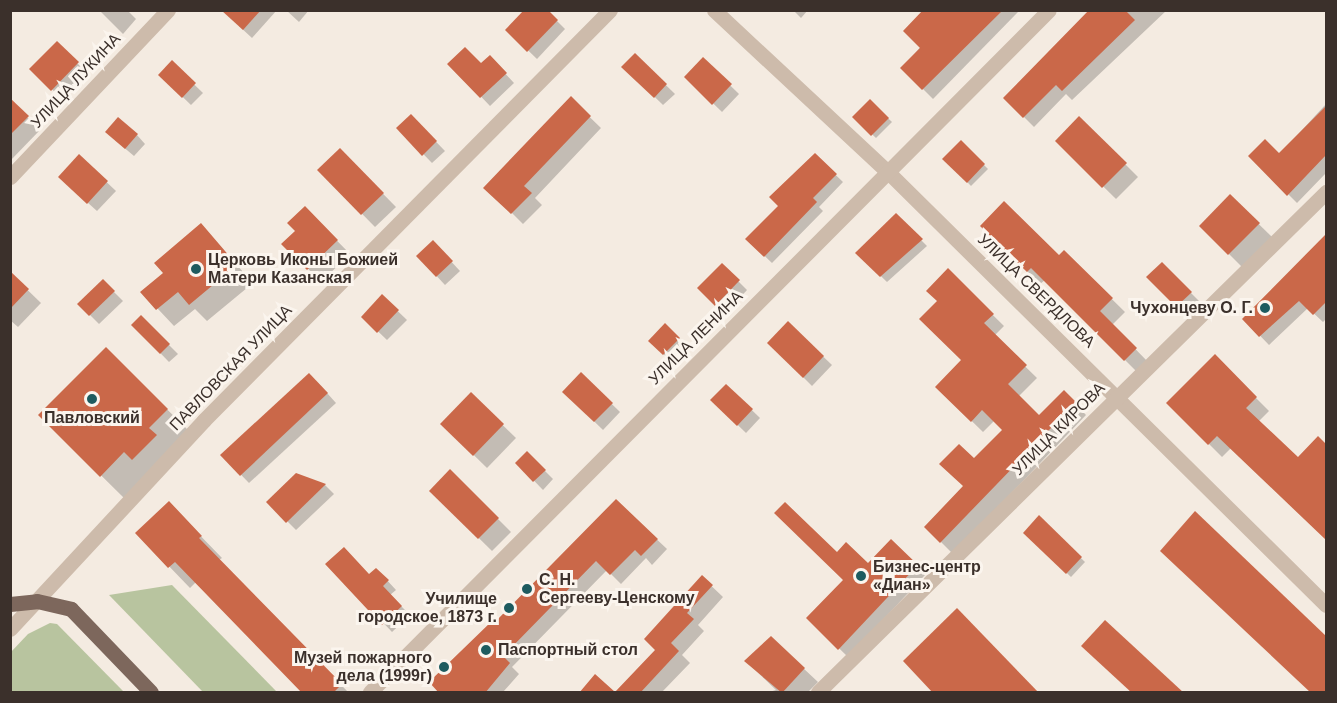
<!DOCTYPE html>
<meta charset="utf-8">
<style>
body{margin:0}
#map{position:relative;width:1337px;height:703px;overflow:hidden;background:#f4ebe1;font-family:Helvetica,sans-serif}
div>[style]{position:absolute}
.green>*{inset:0;background:#b8c49f}
.shadow>*{inset:0;background:#0003}
.building>*{inset:0;background:#ca6849}
.minor>*{height:15px;margin:-7.5px;padding:0 7.5px;transform-origin:7.5px;border-radius:7.5px;background:#cdbbab}
.major>*{height:15px;margin:-7.5px;padding:0 7.5px;transform-origin:7.5px;border-radius:7.5px;background:#7d675c}
.dots>*{width:16px;height:16px;translate:-50% -50%;box-sizing:border-box;border:3px solid #fbf5ee;border-radius:50%}
span{translate:-50% -50%;white-space:nowrap;text-align:center;line-height:1.15;-webkit-text-stroke:6px #fbf5ee;paint-order:stroke}
.street-label{font-size:16px;color:#3b302b}
.poi-label{font-size:16px;color:#3b302b;font-weight:700}
.left{translate:0 -50%;text-align:left}
.right{translate:-100% -50%;text-align:right}
.frame{position:absolute;inset:0;border:12px solid #3b302b;pointer-events:none}
</style>
<div id="map">
<div class="green">
<div style="clip-path:polygon(172px 585px,277px 692px,203px 692px,109px 595px)"></div>
<div style="clip-path:polygon(50px 623px,57px 624px,124px 692px,11px 692px,11px 652px,28px 634px)"></div>
</div>
<div class="shadow">
<div style="clip-path:polygon(99px 10px,127px 10px,136px 19px,123px 34px)"></div>
<div style="clip-path:polygon(236px 10px,277px 10px,252px 38px,239px 26px)"></div>
<div style="clip-path:polygon(286px 10px,309px 10px,299px 22px)"></div>
<div style="clip-path:polygon(546px 10px,565px 29px,537px 59px,507px 30px)"></div>
<div style="clip-path:polygon(793px 10px,808px 10px,801px 18px)"></div>
<div style="clip-path:polygon(953px 10px,1020px 10px,933px 99px,902px 68px)"></div>
<div style="clip-path:polygon(1091px 10px,1167px 10px,1072px 100px,1066px 94px,1034px 127px,1005px 98px)"></div>
<div style="clip-path:polygon(57px 43px,86px 72px,61px 98px,31px 69px)"></div>
<div style="clip-path:polygon(635px 55px,675px 94px,663px 105px,624px 67px)"></div>
<div style="clip-path:polygon(490px 57px,514px 83px,490px 106px,450px 64px,481px 65px)"></div>
<div style="clip-path:polygon(703px 59px,739px 94px,722px 112px,686px 77px)"></div>
<div style="clip-path:polygon(172px 63px,203px 93px,191px 105px,160px 75px)"></div>
<div style="clip-path:polygon(571px 99px,601px 128px,535px 198px,542px 205px,523px 224px,486px 187px)"></div>
<div style="clip-path:polygon(10px 100px,40px 130px,10px 161px)"></div>
<div style="clip-path:polygon(870px 101px,892px 122px,876px 138px,854px 117px)"></div>
<div style="clip-path:polygon(1326px 104px,1326px 173px,1297px 203px,1250px 156px,1279px 155px)"></div>
<div style="clip-path:polygon(411px 116px,445px 151px,432px 163px,398px 128px)"></div>
<div style="clip-path:polygon(1079px 118px,1138px 177px,1116px 199px,1057px 141px)"></div>
<div style="clip-path:polygon(137px 135px,145px 144px,134px 156px,115px 140px)"></div>
<div style="clip-path:polygon(961px 142px,988px 169px,971px 186px,945px 159px)"></div>
<div style="clip-path:polygon(340px 150px,396px 207px,375px 227px,319px 170px)"></div>
<div style="clip-path:polygon(815px 155px,843px 182px,819px 207px,823px 211px,772px 263px,747px 239px,779px 206px)"></div>
<div style="clip-path:polygon(79px 156px,116px 191px,97px 211px,68px 185px)"></div>
<div style="clip-path:polygon(1230px 196px,1272px 237px,1242px 267px,1201px 226px)"></div>
<div style="clip-path:polygon(305px 208px,350px 254px,321px 282px,284px 244px,297px 231px)"></div>
<div style="clip-path:polygon(896px 215px,927px 246px,887px 282px,857px 253px)"></div>
<div style="clip-path:polygon(201px 225px,253px 283px,207px 321px,195px 309px,174px 326px,142px 292px,165px 273px)"></div>
<div style="clip-path:polygon(982px 226px,1059px 257px,1064px 252px,1125px 312px,1112px 325px,1148px 362px,1138px 373px,1045px 280px,1040px 284px)"></div>
<div style="clip-path:polygon(433px 242px,460px 271px,445px 285px,418px 256px)"></div>
<div style="clip-path:polygon(1321px 242px,1326px 248px,1326px 319px,1323px 322px,1308px 308px,1269px 345px,1244px 319px)"></div>
<div style="clip-path:polygon(1162px 264px,1199px 301px,1186px 315px,1149px 277px)"></div>
<div style="clip-path:polygon(722px 265px,747px 290px,725px 314px,699px 288px)"></div>
<div style="clip-path:polygon(948px 271px,1004px 326px,994px 336px,1037px 378px,1018px 397px,1039px 417px,1064px 392px,1086px 415px,953px 554px,926px 527px,965px 486px,974px 461px,1004px 430px,994px 421px,983px 432px,937px 387px,963px 360px,939px 301px)"></div>
<div style="clip-path:polygon(10px 273px,41px 303px,18px 327px,10px 320px)"></div>
<div style="clip-path:polygon(103px 281px,123px 301px,99px 324px,79px 304px)"></div>
<div style="clip-path:polygon(382px 296px,407px 320px,387px 340px,363px 317px)"></div>
<div style="clip-path:polygon(141px 317px,178px 354px,169px 362px,133px 325px)"></div>
<div style="clip-path:polygon(788px 323px,832px 365px,812px 386px,769px 343px)"></div>
<div style="clip-path:polygon(665px 325px,687px 347px,673px 363px,650px 341px)"></div>
<div style="clip-path:polygon(106px 349px,190px 432px,170px 451px,178px 459px,155px 482px,124px 498px,40px 415px)"></div>
<div style="clip-path:polygon(1215px 357px,1269px 411px,1258px 422px,1298px 459px,1318px 438px,1326px 446px,1326px 539px,1231px 448px,1222px 457px,1168px 403px)"></div>
<div style="clip-path:polygon(581px 374px,620px 412px,603px 430px,564px 392px)"></div>
<div style="clip-path:polygon(318px 383px,336px 403px,249px 483px,222px 455px)"></div>
<div style="clip-path:polygon(727px 386px,760px 418px,746px 433px,712px 400px)"></div>
<div style="clip-path:polygon(471px 394px,516px 438px,487px 468px,442px 424px)"></div>
<div style="clip-path:polygon(527px 453px,553px 479px,543px 490px,517px 463px)"></div>
<div style="clip-path:polygon(450px 471px,511px 532px,492px 551px,431px 491px)"></div>
<div style="clip-path:polygon(296px 475px,325px 485px,334px 494px,296px 530px,268px 502px)"></div>
<div style="clip-path:polygon(616px 501px,667px 549px,652px 565px,646px 558px,621px 584px,607px 570px,512px 667px,519px 674px,503px 692px,441px 692px,495px 624px)"></div>
<div style="clip-path:polygon(1195px 513px,1326px 638px,1326px 692px,1311px 692px)"></div>
<div style="clip-path:polygon(1039px 518px,1085px 562px,1071px 577px,1025px 533px)"></div>
<div style="clip-path:polygon(189px 524px,222px 558px,219px 560px,348px 692px,305px 692px,196px 582px,190px 588px,137px 533px)"></div>
<div style="clip-path:polygon(891px 541px,925px 575px,848px 657px,808px 618px,845px 580px,837px 554px,868px 565px)"></div>
<div style="clip-path:polygon(327px 564px,385px 578px,396px 590px,390px 595px,410px 615px,392px 632px)"></div>
<div style="clip-path:polygon(702px 577px,723px 597px,698px 625px,704px 631px,682px 655px,690px 663px,662px 692px,617px 692px,657px 650px)"></div>
<div style="clip-path:polygon(771px 638px,818px 682px,808px 692px,769px 692px,776px 690px,746px 661px)"></div>
</div>
<div class="building">
<div style="clip-path:polygon(221px 10px,261px 10px,243px 30px)"></div>
<div style="clip-path:polygon(524px 10px,548px 10px,558px 20px,527px 52px,505px 30px)"></div>
<div style="clip-path:polygon(923px 10px,1003px 10px,922px 90px,900px 68px,920px 48px,903px 31px)"></div>
<div style="clip-path:polygon(1089px 10px,1125px 10px,1135px 20px,1062px 91px,1056px 85px,1023px 118px,1003px 98px)"></div>
<div style="clip-path:polygon(57px 41px,79px 62px,51px 91px,29px 69px)"></div>
<div style="clip-path:polygon(465px 47px,481px 63px,490px 55px,507px 73px,480px 98px,447px 64px)"></div>
<div style="clip-path:polygon(635px 53px,667px 84px,654px 98px,621px 67px)"></div>
<div style="clip-path:polygon(703px 57px,732px 84px,712px 105px,684px 77px)"></div>
<div style="clip-path:polygon(172px 60px,196px 83px,182px 98px,158px 75px)"></div>
<div style="clip-path:polygon(571px 96px,591px 116px,524px 186px,532px 193px,511px 214px,483px 188px)"></div>
<div style="clip-path:polygon(10px 98px,29px 116px,10px 135px)"></div>
<div style="clip-path:polygon(870px 99px,889px 118px,871px 136px,852px 117px)"></div>
<div style="clip-path:polygon(1326px 106px,1326px 155px,1287px 196px,1248px 156px,1265px 139px,1279px 153px)"></div>
<div style="clip-path:polygon(411px 114px,437px 141px,422px 156px,396px 128px)"></div>
<div style="clip-path:polygon(1079px 116px,1127px 163px,1102px 188px,1055px 141px)"></div>
<div style="clip-path:polygon(118px 117px,138px 134px,125px 149px,105px 132px)"></div>
<div style="clip-path:polygon(961px 140px,985px 164px,967px 183px,942px 159px)"></div>
<div style="clip-path:polygon(340px 148px,384px 193px,361px 215px,317px 170px)"></div>
<div style="clip-path:polygon(815px 153px,837px 174px,813px 198px,817px 202px,764px 257px,745px 239px,778px 206px,769px 197px)"></div>
<div style="clip-path:polygon(79px 154px,108px 181px,87px 204px,58px 177px)"></div>
<div style="clip-path:polygon(1230px 194px,1260px 223px,1228px 255px,1199px 226px)"></div>
<div style="clip-path:polygon(1004px 201px,1059px 255px,1064px 250px,1113px 298px,1100px 311px,1137px 348px,1124px 361px,1031px 268px,1027px 272px,980px 226px)"></div>
<div style="clip-path:polygon(305px 206px,338px 240px,307px 270px,281px 244px,295px 231px,287px 223px)"></div>
<div style="clip-path:polygon(896px 213px,923px 239px,880px 277px,855px 253px)"></div>
<div style="clip-path:polygon(201px 223px,237px 265px,189px 305px,178px 292px,156px 310px,140px 292px,163px 273px,154px 263px)"></div>
<div style="clip-path:polygon(1326px 234px,1326px 302px,1313px 315px,1299px 301px,1259px 337px,1242px 319px)"></div>
<div style="clip-path:polygon(433px 240px,453px 261px,436px 277px,416px 256px)"></div>
<div style="clip-path:polygon(1162px 262px,1192px 292px,1176px 307px,1146px 277px)"></div>
<div style="clip-path:polygon(722px 263px,740px 280px,715px 306px,697px 288px)"></div>
<div style="clip-path:polygon(948px 268px,994px 314px,984px 323px,1027px 365px,1008px 384px,1039px 415px,1064px 390px,1076px 402px,940px 543px,924px 527px,963px 486px,939px 464px,959px 444px,974px 458px,1002px 430px,982px 410px,971px 422px,935px 387px,961px 360px,919px 319px,937px 301px,926px 291px)"></div>
<div style="clip-path:polygon(10px 271px,29px 289px,10px 309px)"></div>
<div style="clip-path:polygon(103px 279px,115px 291px,89px 316px,77px 304px)"></div>
<div style="clip-path:polygon(382px 294px,399px 310px,377px 333px,361px 317px)"></div>
<div style="clip-path:polygon(141px 315px,170px 344px,160px 354px,131px 325px)"></div>
<div style="clip-path:polygon(788px 321px,824px 356px,803px 378px,767px 343px)"></div>
<div style="clip-path:polygon(665px 323px,680px 338px,663px 355px,648px 341px)"></div>
<div style="clip-path:polygon(106px 347px,168px 409px,149px 428px,157px 435px,132px 460px,124px 452px,100px 477px,38px 415px)"></div>
<div style="clip-path:polygon(1215px 354px,1257px 397px,1246px 408px,1298px 457px,1318px 436px,1326px 444px,1326px 540px,1217px 436px,1208px 445px,1166px 403px)"></div>
<div style="clip-path:polygon(581px 372px,613px 403px,594px 422px,562px 392px)"></div>
<div style="clip-path:polygon(309px 373px,328px 393px,240px 476px,220px 455px)"></div>
<div style="clip-path:polygon(726px 384px,753px 409px,737px 426px,710px 400px)"></div>
<div style="clip-path:polygon(471px 392px,504px 424px,473px 456px,440px 424px)"></div>
<div style="clip-path:polygon(527px 451px,546px 470px,533px 482px,515px 463px)"></div>
<div style="clip-path:polygon(450px 469px,499px 518px,478px 539px,429px 491px)"></div>
<div style="clip-path:polygon(296px 473px,326px 484px,286px 523px,266px 502px)"></div>
<div style="clip-path:polygon(616px 499px,658px 539px,641px 556px,635px 550px,610px 575px,596px 561px,503px 656px,510px 663px,485px 693px,439px 693px,429px 682px,493px 620px,495px 622px)"></div>
<div style="clip-path:polygon(169px 501px,202px 536px,199px 538px,342px 684px,333px 693px,302px 693px,175px 562px,168px 568px,135px 533px)"></div>
<div style="clip-path:polygon(785px 502px,837px 552px,846px 542px,868px 563px,891px 539px,918px 565px,838px 650px,806px 618px,843px 580px,774px 513px)"></div>
<div style="clip-path:polygon(1195px 511px,1326px 636px,1326px 693px,1311px 693px,1160px 551px)"></div>
<div style="clip-path:polygon(1039px 515px,1082px 557px,1066px 574px,1023px 533px)"></div>
<div style="clip-path:polygon(344px 547px,369px 574px,376px 568px,389px 580px,383px 586px,402px 606px,382px 625px,325px 564px)"></div>
<div style="clip-path:polygon(702px 575px,713px 585px,687px 613px,694px 619px,671px 643px,679px 651px,640px 693px,579px 693px,595px 674px,615px 692px,655px 650px,644px 639px)"></div>
<div style="clip-path:polygon(957px 608px,1039px 693px,933px 693px,903px 661px)"></div>
<div style="clip-path:polygon(1105px 620px,1184px 693px,1132px 693px,1081px 646px)"></div>
<div style="clip-path:polygon(771px 636px,805px 668px,782px 693px,744px 661px)"></div>
</div>
<div class="minor">
<div style="left:714px;top:10px;width:238px;rotate:43deg"></div>
<div style="left:888px;top:172px;width:616px;rotate:44.67deg"></div>
<div style="left:10px;top:177px;width:230px;rotate:-46.6deg"></div>
<div style="left:10px;top:629px;width:285px;rotate:-47.1deg"></div>
<div style="left:204px;top:420px;width:577px;rotate:-45.28deg"></div>
<div style="left:370px;top:692px;width:962px;rotate:-45.13deg"></div>
<div style="left:818px;top:692px;width:713px;rotate:-44.55deg"></div>
</div>
<div class="major">
<div style="left:10px;top:604px;width:27px;rotate:-6deg"></div>
<div style="left:37px;top:601px;width:35px;rotate:13deg"></div>
<div style="left:71px;top:609px;width:115px;rotate:46.1deg"></div>
</div>
<div class="dots">
<div style="left:196px;top:269px;background:#1e5b5f"></div>
<div style="left:1265px;top:308px;background:#1e5b5f"></div>
<div style="left:92px;top:399px;background:#1e5b5f"></div>
<div style="left:861px;top:576px;background:#1e5b5f"></div>
<div style="left:527px;top:589px;background:#1e5b5f"></div>
<div style="left:509px;top:608px;background:#1e5b5f"></div>
<div style="left:486px;top:650px;background:#1e5b5f"></div>
<div style="left:444px;top:667px;background:#1e5b5f"></div>
</div>
<div class="street-label">
<span style="left:76px;top:81px;rotate:-47deg">УЛИЦА ЛУКИНА</span>
<span style="left:1036px;top:291px;rotate:44deg">УЛИЦА СВЕРДЛОВА</span>
<span style="left:696px;top:338px;rotate:-45deg">УЛИЦА ЛЕНИНА</span>
<span style="left:231px;top:368px;rotate:-46deg">ПАВЛОВСКАЯ УЛИЦА</span>
<span style="left:1059px;top:429px;rotate:-45deg">УЛИЦА КИРОВА</span>
</div>
<div class="poi-label">
<span class="left" style="left:208px;top:269px">Церковь Иконы Божией<br>Матери Казанская</span>
<span class="right" style="left:1253px;top:308px">Чухонцеву О. Г.</span>
<span style="left:92px;top:418px">Павловский</span>
<span class="left" style="left:873px;top:576px">Бизнес-центр<br>«Диан»</span>
<span class="left" style="left:539px;top:589px">С. Н.<br>Сергееву-Ценскому</span>
<span class="right" style="left:497px;top:608px">Училище<br>городское, 1873 г.</span>
<span class="left" style="left:498px;top:650px">Паспортный стол</span>
<span class="right" style="left:432px;top:667px">Музей пожарного<br>дела (1999г)</span>
</div>
<div class="frame"></div>
</div>
